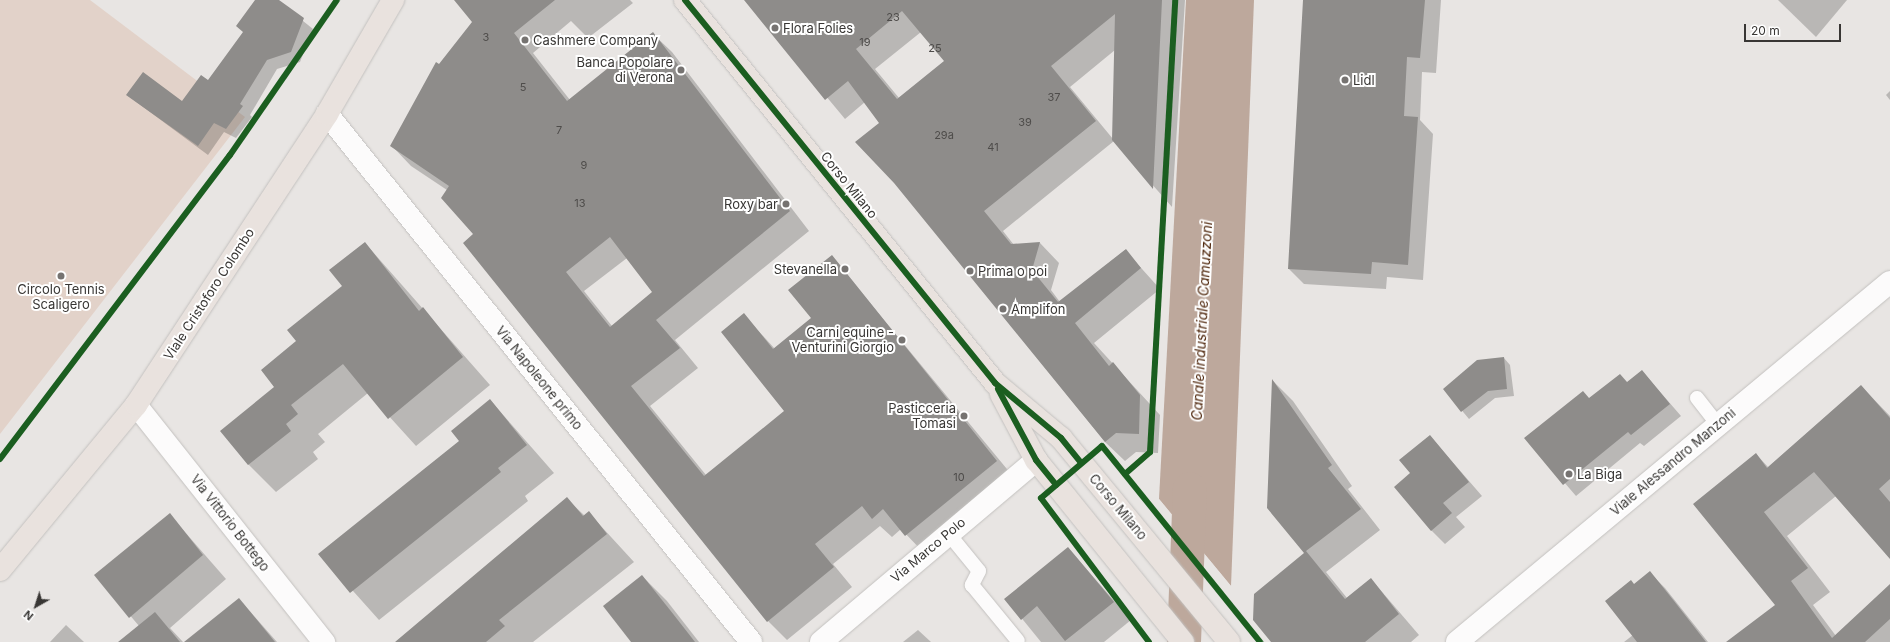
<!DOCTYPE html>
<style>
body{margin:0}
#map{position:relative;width:1890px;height:642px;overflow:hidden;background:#e8e5e3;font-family:Inter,sans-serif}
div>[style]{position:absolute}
.green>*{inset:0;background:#e2d2c9}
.water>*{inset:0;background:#bda89c}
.pier>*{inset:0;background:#e8e5e3}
.shadow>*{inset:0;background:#0003}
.canal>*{height:34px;margin:-17px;padding:0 17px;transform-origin:17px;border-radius:17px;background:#bda89c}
.building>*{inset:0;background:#8e8c8a}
.roads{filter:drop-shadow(0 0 1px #c3c1bf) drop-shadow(0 0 1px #c3c1bf)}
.service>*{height:14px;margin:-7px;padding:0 7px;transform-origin:7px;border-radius:7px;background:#fcfbfb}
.minor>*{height:22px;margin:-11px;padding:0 11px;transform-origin:11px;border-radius:11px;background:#fcfbfb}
.tertiary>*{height:22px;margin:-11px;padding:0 11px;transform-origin:11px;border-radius:11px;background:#fcfbfb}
.primary>*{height:22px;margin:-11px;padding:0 11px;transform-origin:11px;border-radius:11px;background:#e9e2de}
.cycleway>*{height:6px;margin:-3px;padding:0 3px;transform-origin:3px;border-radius:3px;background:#1b5e20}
.dots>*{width:11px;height:11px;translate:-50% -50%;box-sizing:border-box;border:2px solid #fff;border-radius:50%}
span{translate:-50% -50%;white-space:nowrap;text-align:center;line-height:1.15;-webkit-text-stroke:4px #fff;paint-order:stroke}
.number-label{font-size:11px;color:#4e4c4a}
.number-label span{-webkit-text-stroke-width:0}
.poi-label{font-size:13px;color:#383634}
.left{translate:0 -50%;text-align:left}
.right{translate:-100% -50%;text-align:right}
.street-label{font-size:13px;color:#383634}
.water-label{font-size:14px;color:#4c2308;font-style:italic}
.north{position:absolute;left:16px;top:586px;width:40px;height:40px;-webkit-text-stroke:3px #fff;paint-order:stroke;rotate:219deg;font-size:11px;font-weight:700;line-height:16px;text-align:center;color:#383634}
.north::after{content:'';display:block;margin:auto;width:14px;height:18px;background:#383634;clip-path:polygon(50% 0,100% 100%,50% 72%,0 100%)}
.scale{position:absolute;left:1744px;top:24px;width:97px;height:18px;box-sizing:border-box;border:2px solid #383634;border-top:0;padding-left:5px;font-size:12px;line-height:14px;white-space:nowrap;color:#383634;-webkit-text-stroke:3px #fff;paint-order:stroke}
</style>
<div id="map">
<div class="green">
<div style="clip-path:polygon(0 0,90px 0,245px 117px,0 434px)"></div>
</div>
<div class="water">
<div style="clip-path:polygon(1186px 0,1254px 0,1231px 586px,1159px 499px)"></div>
</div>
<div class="pier">
<div style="clip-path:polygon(1159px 499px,1231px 586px,1231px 588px,1159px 502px)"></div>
</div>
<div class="shadow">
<div style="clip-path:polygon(256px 0,277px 0,313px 29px,300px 62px,277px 69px,250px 115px,252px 117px,236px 138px,224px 132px,208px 155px,127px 95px,182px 103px,208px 82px,244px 33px)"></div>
<div style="clip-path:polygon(evenodd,467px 0,630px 0,633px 3px,588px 38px,571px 21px,533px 53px,570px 100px,652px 33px,672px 52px,809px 231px,675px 340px,698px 368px,650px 406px,706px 475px,786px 411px,744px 315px,775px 349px,813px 319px,832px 257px,1016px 480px,925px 554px,901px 529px,892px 537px,880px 526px,833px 564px,852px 587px,787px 640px,768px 621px,475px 234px,447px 190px,411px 166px,392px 146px,439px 66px,473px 22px,467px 0,627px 258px,654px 292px,612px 326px,584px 291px,627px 258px)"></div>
<div style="clip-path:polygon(evenodd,746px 0,1185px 0,1172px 207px,1114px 141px,1003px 231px,1014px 245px,1040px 243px,1059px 263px,1051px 290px,1060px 302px,1125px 250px,1160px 289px,1094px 343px,1160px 415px,1158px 453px,1136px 452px,1125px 461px,1105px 442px,895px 182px,881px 123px,865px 102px,845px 119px,746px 0,921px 32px,945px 61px,899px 98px,875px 69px,921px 32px,746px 0,1115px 50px,1113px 139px,1070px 87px,1115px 50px)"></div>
<div style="clip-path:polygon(1304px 0,1441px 0,1436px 73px,1422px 72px,1420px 120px,1433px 134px,1423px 280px,1387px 277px,1386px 289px,1304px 284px,1289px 269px)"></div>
<div style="clip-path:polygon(1778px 0,1847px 0,1816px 37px)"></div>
<div style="clip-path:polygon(1890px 91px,1890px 100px,1886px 95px)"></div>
<div style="clip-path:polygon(365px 243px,490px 385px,416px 446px,368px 393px,318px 434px,325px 442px,313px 452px,318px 459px,276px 492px,248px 464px,275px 387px,298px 341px,343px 286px)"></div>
<div style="clip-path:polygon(1504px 358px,1510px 365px,1514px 396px,1495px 398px,1469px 419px,1444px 389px)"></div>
<div style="clip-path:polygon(1642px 371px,1681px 416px,1644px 446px,1640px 443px,1576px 496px,1526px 438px,1590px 399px,1627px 383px)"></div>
<div style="clip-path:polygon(1273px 381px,1293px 401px,1352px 486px,1348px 489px,1380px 530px,1326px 572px,1347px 598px,1371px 579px,1419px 635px,1411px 642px,1273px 642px,1305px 553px)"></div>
<div style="clip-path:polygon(1861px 386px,1890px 416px,1890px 558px,1836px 496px,1787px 536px,1830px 592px,1813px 605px,1836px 636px,1890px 586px,1890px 642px,1728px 642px,1777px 605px,1756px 454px,1768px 467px)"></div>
<div style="clip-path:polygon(490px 400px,554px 473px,525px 496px,528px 501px,379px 620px,320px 554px,461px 441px)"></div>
<div style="clip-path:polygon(1430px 436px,1482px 496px,1456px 517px,1465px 527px,1445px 544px,1431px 530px,1412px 473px)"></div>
<div style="clip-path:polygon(567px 499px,585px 516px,589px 513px,634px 562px,533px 642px,396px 642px)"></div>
<div style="clip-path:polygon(170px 515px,226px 579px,170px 628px,183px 642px,119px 642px,139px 626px,96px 575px)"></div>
<div style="clip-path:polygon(1068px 548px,1131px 620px,1104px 642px,1041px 642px,1006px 599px)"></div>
<div style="clip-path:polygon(1650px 573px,1665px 588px,1708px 642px,1624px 642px,1633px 635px,1635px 585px)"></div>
<div style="clip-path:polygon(642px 576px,667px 601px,699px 642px,632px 642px)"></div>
<div style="clip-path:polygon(239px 599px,277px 642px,186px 642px)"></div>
<div style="clip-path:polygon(66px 625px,84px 642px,50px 642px)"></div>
<div style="clip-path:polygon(918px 630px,931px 642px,903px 642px)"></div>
</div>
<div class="canal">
<div style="left:1184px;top:642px;width:153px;rotate:-87.8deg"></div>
</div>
<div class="building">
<div style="clip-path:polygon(255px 0,279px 0,304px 18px,291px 52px,267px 60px,240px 104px,243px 106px,226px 129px,214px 123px,198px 146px,126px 95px,143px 72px,182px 101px,201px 75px,208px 80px,243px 32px,236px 26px)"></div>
<div style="clip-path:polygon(evenodd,454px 0,555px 0,514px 33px,567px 101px,653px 32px,790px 211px,656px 320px,680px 348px,631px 386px,704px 476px,784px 411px,721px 332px,744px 313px,773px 349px,811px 318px,788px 290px,832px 255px,997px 461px,905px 536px,883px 509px,872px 519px,862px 506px,815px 544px,834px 567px,767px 622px,463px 243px,473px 234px,441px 198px,449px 186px,390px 146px,436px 62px,439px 64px,472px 22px,454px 0,610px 237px,652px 292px,610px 327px,566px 272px,610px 237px)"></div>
<div style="clip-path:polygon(evenodd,744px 0,1162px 0,1153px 189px,1112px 140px,1115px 14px,1051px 66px,1096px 121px,984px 211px,1011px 244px,1040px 242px,1032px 270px,1058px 302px,1126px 249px,1141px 268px,1075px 323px,1109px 366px,1113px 362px,1140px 395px,1139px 434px,1116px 433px,1105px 442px,894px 183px,855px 142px,879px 123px,848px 81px,825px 100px,744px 0,902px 11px,944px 61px,897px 99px,856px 49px,902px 11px)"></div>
<div style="clip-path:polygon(1303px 0,1425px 0,1420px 58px,1407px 57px,1404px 116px,1418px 117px,1408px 265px,1372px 262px,1371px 274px,1288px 269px)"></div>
<div style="clip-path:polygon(365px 242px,419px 311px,423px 307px,463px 357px,388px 419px,343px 364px,291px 405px,298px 414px,286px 424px,291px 431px,248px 465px,220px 431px,274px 387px,261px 370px,296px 341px,287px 330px,342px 286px,329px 270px)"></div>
<div style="clip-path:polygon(1504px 357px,1507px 389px,1488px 391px,1461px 412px,1443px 389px,1477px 360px)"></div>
<div style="clip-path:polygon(1642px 370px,1670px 404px,1631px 435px,1628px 432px,1563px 485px,1524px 438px,1583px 391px,1589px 398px,1620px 374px,1627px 382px)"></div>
<div style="clip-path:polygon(1272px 379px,1332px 465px,1328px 468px,1361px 509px,1306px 551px,1345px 599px,1371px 578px,1399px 614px,1365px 642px,1271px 642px,1253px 620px,1254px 594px,1304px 553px,1267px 508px)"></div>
<div style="clip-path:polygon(1861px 385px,1890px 418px,1890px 479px,1879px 489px,1890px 502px,1890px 559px,1814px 472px,1764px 512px,1808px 568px,1791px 581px,1832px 638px,1890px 584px,1890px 619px,1865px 642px,1726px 642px,1775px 605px,1693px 504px,1756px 453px,1767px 468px)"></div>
<div style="clip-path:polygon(490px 399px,527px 445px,498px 468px,501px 472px,350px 593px,318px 554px,459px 441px,451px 431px)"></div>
<div style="clip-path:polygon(1430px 435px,1469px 482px,1443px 503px,1452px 513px,1431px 531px,1394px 487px,1410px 473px,1399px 460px)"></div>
<div style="clip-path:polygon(567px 497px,583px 516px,589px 511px,607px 534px,499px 620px,505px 626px,486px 642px,395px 642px)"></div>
<div style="clip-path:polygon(170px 513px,203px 555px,129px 618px,94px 575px)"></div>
<div style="clip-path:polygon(1068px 547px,1114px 602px,1065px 641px,1037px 606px,1021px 620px,1004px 599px)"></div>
<div style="clip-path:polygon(1650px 571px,1674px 601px,1706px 642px,1637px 642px,1605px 601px,1631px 580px,1634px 584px)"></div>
<div style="clip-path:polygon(642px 575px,670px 610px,695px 642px,631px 642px,603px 606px)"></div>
<div style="clip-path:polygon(239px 598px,275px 642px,184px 642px)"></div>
<div style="clip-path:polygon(155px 612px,180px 642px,118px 642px)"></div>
</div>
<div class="roads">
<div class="service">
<div style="left:1697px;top:398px;width:34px;rotate:52deg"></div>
<div style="left:948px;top:533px;width:49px;rotate:50.8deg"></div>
<div style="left:979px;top:571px;width:16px;rotate:117deg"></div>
<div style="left:972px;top:585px;width:72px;rotate:50.6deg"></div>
</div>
<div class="minor">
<div style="left:327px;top:114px;width:677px;rotate:51.23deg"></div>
<div style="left:136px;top:405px;width:303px;rotate:51.6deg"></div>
<div style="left:821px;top:642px;width:282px;rotate:-40.2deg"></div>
</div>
<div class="tertiary">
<div style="left:1457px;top:642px;width:563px;rotate:-39.74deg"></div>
</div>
<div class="primary">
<div style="left:685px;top:0;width:493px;rotate:51deg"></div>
<div style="left:995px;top:383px;width:86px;rotate:39.8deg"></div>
<div style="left:1061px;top:438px;width:264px;rotate:50.5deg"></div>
<div style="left:1001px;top:394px;width:75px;rotate:62.1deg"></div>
<div style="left:1036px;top:460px;width:234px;rotate:51.1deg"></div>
<div style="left:0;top:570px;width:214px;rotate:-50.5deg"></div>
<div style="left:136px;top:405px;width:348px;rotate:-56.7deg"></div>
<div style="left:327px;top:114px;width:132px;rotate:-59.9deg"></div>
</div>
</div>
<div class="cycleway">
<div style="left:685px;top:0;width:493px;rotate:51deg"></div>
<div style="left:995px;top:383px;width:86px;rotate:39.8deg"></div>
<div style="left:1061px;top:438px;width:32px;rotate:51deg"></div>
<div style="left:998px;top:389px;width:81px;rotate:61.8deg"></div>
<div style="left:1036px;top:460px;width:32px;rotate:51deg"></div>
<div style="left:0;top:459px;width:381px;rotate:-52.9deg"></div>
<div style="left:230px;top:155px;width:188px;rotate:-55.4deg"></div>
<div style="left:1125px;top:474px;width:33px;rotate:-41deg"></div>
<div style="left:1150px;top:452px;width:453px;rotate:-86.8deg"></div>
<div style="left:1149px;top:642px;width:180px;rotate:-126.9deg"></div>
<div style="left:1041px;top:498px;width:80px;rotate:-40.4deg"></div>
<div style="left:1102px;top:446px;width:252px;rotate:51.1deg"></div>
</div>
<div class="dots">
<div style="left:775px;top:28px;background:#767371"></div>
<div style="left:525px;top:40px;background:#767371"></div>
<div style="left:681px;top:70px;background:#767371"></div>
<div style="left:1345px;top:80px;background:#767371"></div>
<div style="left:786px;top:204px;background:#767371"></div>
<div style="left:845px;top:269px;background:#767371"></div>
<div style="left:970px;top:271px;background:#767371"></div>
<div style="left:61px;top:276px;background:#767371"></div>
<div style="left:1003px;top:309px;background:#767371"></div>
<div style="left:902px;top:340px;background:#767371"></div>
<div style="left:964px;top:416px;background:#767371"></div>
<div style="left:1569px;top:474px;background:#767371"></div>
</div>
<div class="number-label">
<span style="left:893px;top:17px">23</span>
<span style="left:486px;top:37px">3</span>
<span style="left:865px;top:42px">19</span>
<span style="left:935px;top:48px">25</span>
<span style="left:523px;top:87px">5</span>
<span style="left:1054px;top:97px">37</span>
<span style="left:1025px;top:122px">39</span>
<span style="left:559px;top:130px">7</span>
<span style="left:944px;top:135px">29a</span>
<span style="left:993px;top:147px">41</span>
<span style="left:584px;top:165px">9</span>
<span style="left:580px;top:203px">13</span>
<span style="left:959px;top:477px">10</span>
</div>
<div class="poi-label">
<span class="left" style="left:783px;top:28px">Flora Folies</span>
<span class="left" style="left:533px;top:40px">Cashmere Company</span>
<span class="right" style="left:673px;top:70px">Banca Popolare<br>di Verona</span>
<span class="left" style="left:1353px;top:80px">Lidl</span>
<span class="right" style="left:778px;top:204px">Roxy bar</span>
<span class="right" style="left:837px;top:269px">Stevanella</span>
<span class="left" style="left:978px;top:271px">Prima o poi</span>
<span style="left:61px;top:297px">Circolo Tennis<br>Scaligero</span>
<span class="left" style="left:1011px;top:309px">Amplifon</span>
<span class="right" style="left:894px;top:340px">Carni equine -<br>Venturini Giorgio</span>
<span class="right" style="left:956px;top:416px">Pasticceria<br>Tomasi</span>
<span class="left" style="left:1577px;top:474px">La Biga</span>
</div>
<div class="street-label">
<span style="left:849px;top:185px;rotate:51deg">Corso Milano</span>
<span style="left:209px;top:294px;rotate:-57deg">Viale Cristoforo Colombo</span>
<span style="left:539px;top:378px;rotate:51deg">Via Napoleone primo</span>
<span style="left:1673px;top:462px;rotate:-40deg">Viale Alessandro Manzoni</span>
<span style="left:1118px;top:507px;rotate:50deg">Corso Milano</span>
<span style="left:230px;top:523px;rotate:52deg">Via Vittorio Bottego</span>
<span style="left:928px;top:550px;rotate:-40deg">Via Marco Polo</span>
</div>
<div class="water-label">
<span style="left:1202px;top:321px;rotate:-87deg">Canale industriale Camuzzoni</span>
</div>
<div class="north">N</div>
<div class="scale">20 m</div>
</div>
